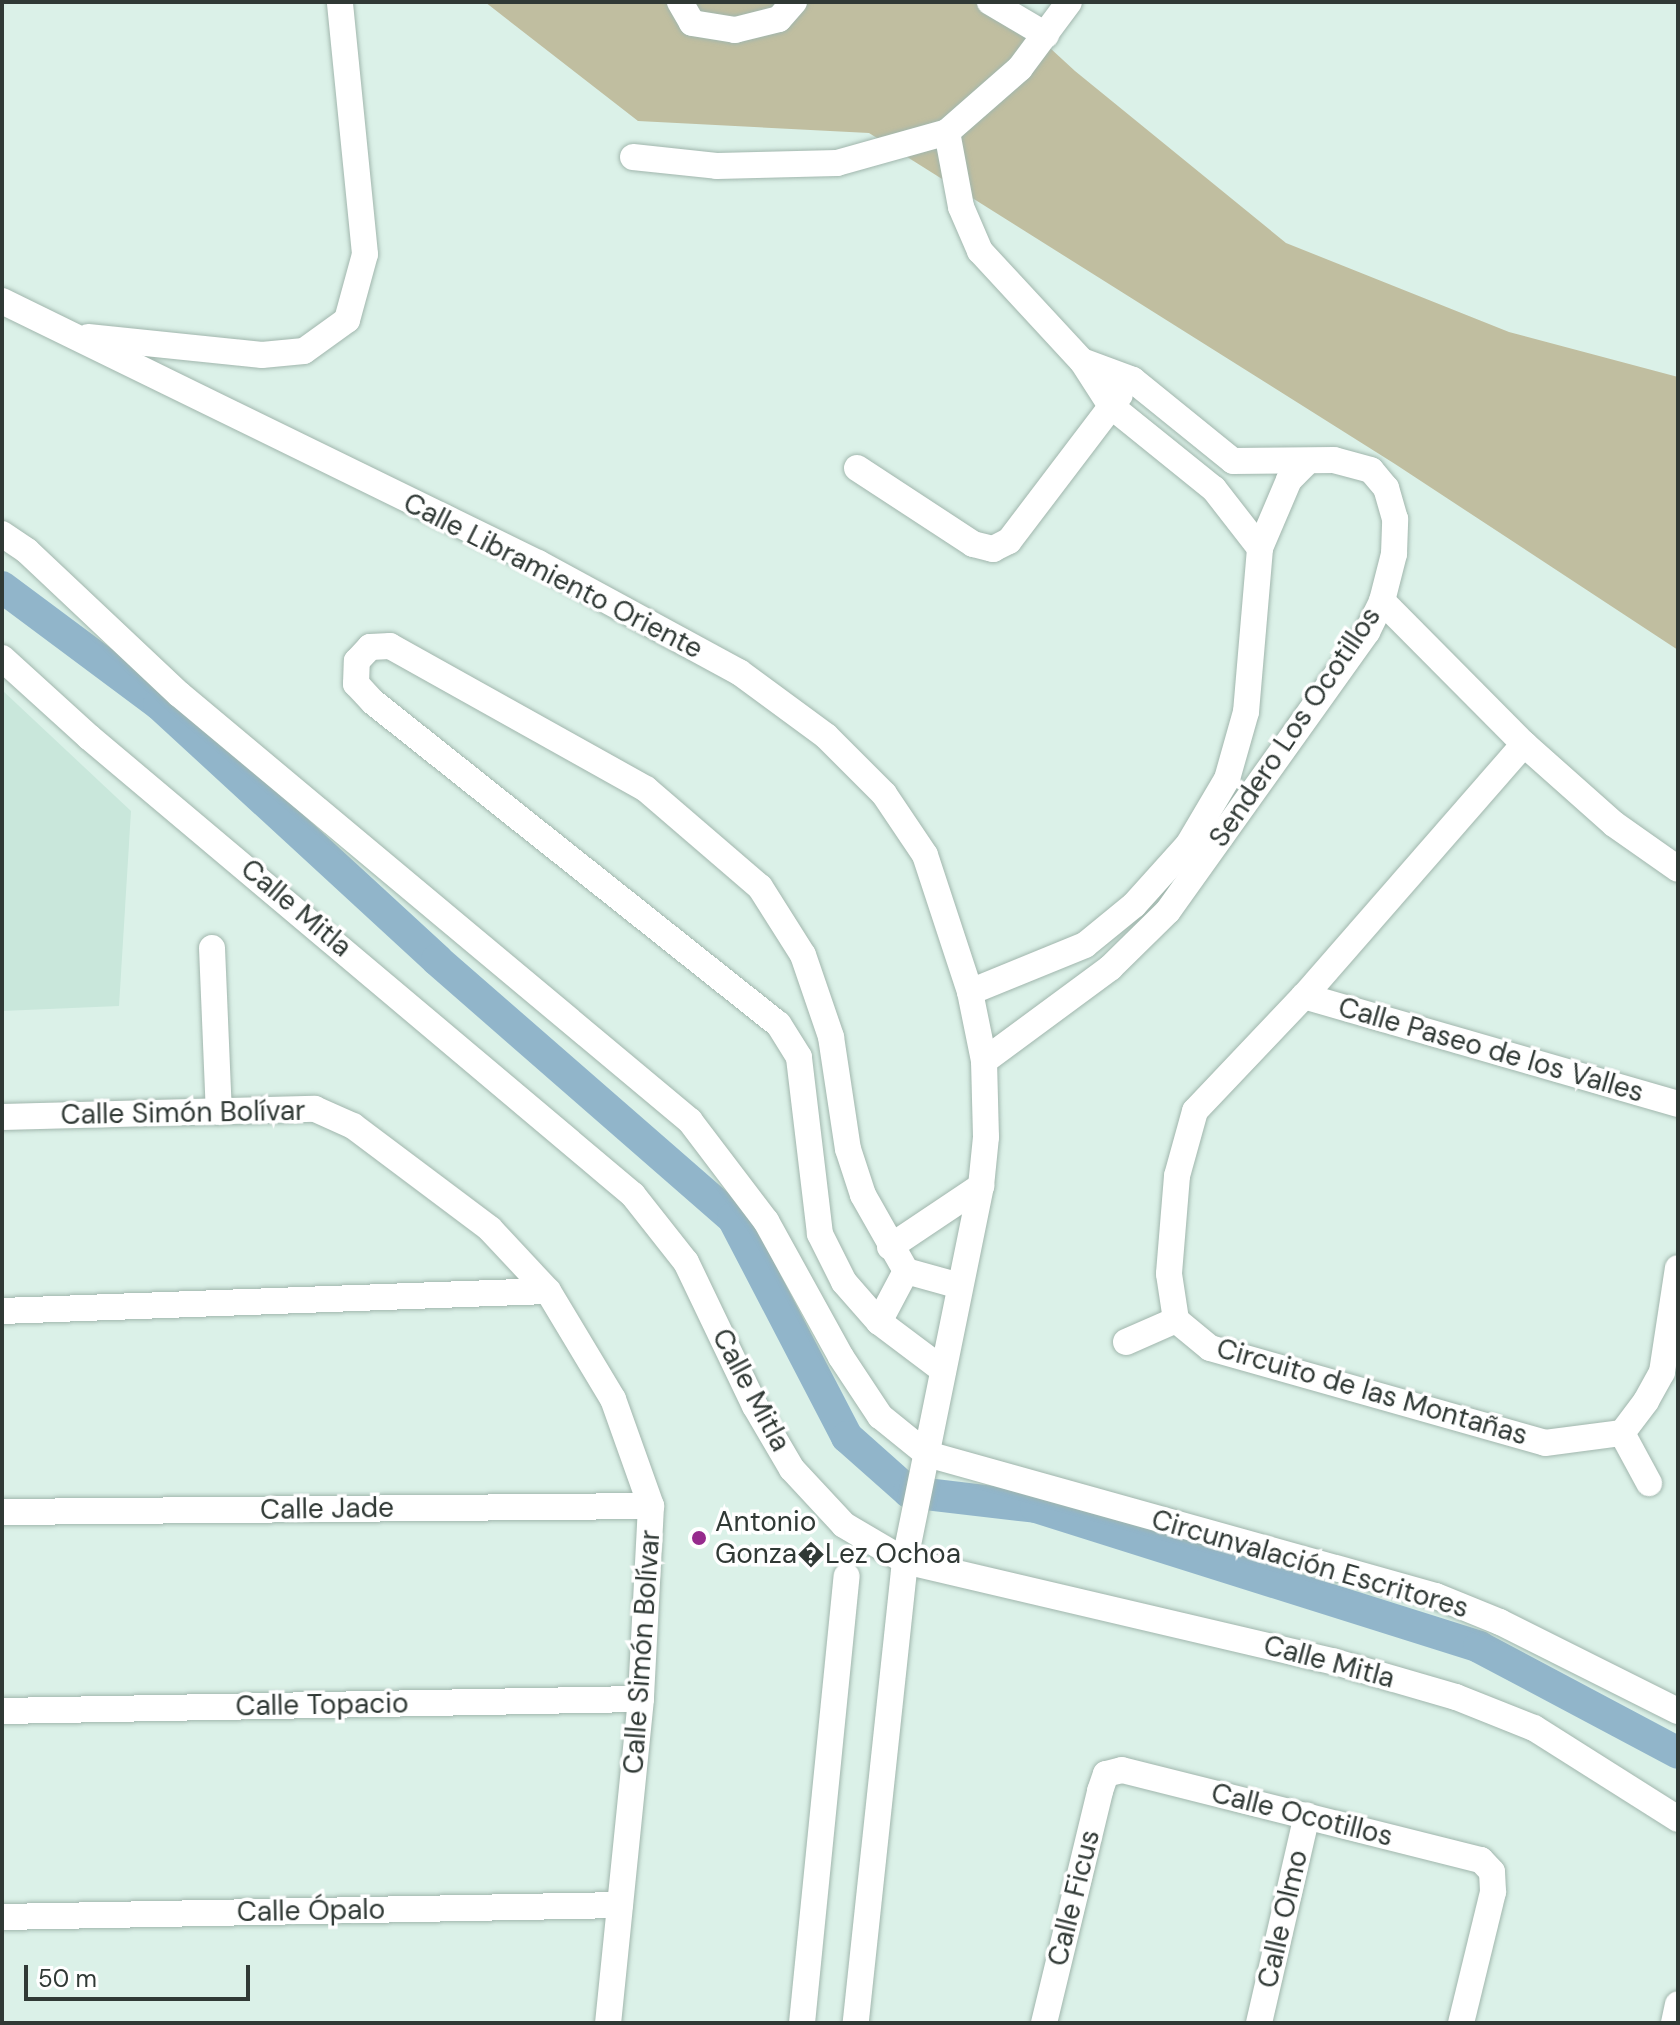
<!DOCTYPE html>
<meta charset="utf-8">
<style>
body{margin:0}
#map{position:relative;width:1680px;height:2025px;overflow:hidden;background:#dbf1e8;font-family:"DM Sans",sans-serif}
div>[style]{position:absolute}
.built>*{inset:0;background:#c9e7db}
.green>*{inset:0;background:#c0bea0}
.canal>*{height:32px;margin:-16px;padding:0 16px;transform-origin:16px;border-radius:16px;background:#91b5ca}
.roads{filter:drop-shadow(0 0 2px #a1b6ad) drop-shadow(0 0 2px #a1b6ad)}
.minor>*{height:26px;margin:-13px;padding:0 13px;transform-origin:13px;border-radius:13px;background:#fff}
.dots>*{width:22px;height:22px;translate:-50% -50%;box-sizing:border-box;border:4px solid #fff;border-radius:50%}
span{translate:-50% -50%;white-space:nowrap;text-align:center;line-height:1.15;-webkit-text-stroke:7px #fff;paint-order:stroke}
.street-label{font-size:28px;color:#303935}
.poi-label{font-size:28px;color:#303935}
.left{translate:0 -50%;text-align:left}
.frame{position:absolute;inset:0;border:4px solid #303935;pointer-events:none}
.scale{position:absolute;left:24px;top:1965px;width:226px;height:36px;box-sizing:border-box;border:4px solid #303935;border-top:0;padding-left:10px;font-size:24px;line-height:28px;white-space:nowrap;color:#303935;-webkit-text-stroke:6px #fff;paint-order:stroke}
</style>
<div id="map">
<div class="built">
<div style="clip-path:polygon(2px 690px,131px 811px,119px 1006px,2px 1011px)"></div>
</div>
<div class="green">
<div style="clip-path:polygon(485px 2px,1000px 2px,1075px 71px,1286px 243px,1509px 332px,1678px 377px,1678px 650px,1395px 464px,869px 133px,638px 121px)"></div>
</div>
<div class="canal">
<div style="left:2px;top:587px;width:196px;rotate:36.7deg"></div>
<div style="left:159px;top:704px;width:378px;rotate:42.6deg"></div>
<div style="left:437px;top:960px;width:393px;rotate:41.1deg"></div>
<div style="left:733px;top:1218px;width:247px;rotate:62.5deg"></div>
<div style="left:847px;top:1437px;width:83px;rotate:41.6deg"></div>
<div style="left:909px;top:1492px;width:128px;rotate:6.7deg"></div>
<div style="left:1036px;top:1507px;width:465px;rotate:17.5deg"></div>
<div style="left:1479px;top:1647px;width:225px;rotate:28deg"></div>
</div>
<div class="roads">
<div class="minor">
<div style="left:680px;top:2px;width:24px;rotate:60deg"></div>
<div style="left:692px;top:23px;width:44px;rotate:9.2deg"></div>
<div style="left:735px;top:30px;width:45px;rotate:-14deg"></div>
<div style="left:779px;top:19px;width:23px;rotate:-49deg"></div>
<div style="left:990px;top:2px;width:65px;rotate:30.5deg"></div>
<div style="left:947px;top:132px;width:76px;rotate:79.4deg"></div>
<div style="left:961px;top:207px;width:48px;rotate:66.6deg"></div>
<div style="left:980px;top:251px;width:150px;rotate:47.2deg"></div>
<div style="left:1082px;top:361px;width:54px;rotate:57.2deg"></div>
<div style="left:1111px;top:406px;width:132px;rotate:38.9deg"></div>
<div style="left:1214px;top:489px;width:75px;rotate:52.1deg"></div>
<div style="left:633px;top:157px;width:84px;rotate:6.1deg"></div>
<div style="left:717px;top:166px;width:120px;rotate:-1.4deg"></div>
<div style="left:837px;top:163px;width:114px;rotate:-15.7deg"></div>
<div style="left:947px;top:132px;width:97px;rotate:-41.2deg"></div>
<div style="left:1020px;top:68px;width:82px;rotate:-53.4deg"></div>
<div style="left:2px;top:301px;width:597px;rotate:26.05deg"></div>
<div style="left:538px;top:563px;width:229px;rotate:28.5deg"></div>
<div style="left:739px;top:672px;width:108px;rotate:36.3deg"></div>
<div style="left:826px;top:736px;width:82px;rotate:45deg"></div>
<div style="left:884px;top:794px;width:73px;rotate:56.1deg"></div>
<div style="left:925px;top:855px;width:144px;rotate:71.8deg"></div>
<div style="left:970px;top:992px;width:70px;rotate:78.5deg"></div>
<div style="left:984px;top:1061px;width:76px;rotate:88.5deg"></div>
<div style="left:986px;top:1137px;width:49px;rotate:95.8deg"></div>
<div style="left:981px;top:1186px;width:383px;rotate:101.5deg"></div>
<div style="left:905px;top:1561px;width:465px;rotate:96.1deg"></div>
<div style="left:88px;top:337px;width:175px;rotate:5.9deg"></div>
<div style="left:262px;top:355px;width:42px;rotate:-5.4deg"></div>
<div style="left:304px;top:351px;width:53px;rotate:-35.8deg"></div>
<div style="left:347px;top:320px;width:68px;rotate:-74.7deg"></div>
<div style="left:365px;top:254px;width:253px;rotate:-95.7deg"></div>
<div style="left:857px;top:468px;width:139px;rotate:33.2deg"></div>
<div style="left:973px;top:544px;width:21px;rotate:14deg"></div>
<div style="left:993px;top:549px;width:18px;rotate:-27deg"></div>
<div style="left:1009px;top:541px;width:183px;rotate:-52.8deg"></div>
<div style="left:2px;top:534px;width:30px;rotate:34deg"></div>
<div style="left:27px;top:551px;width:209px;rotate:43.3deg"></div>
<div style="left:179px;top:694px;width:666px;rotate:39.88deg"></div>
<div style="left:690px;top:1121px;width:126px;rotate:52.8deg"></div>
<div style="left:766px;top:1221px;width:155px;rotate:61.1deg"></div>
<div style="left:841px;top:1357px;width:71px;rotate:56.5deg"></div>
<div style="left:880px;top:1416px;width:60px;rotate:39deg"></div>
<div style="left:927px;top:1454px;width:528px;rotate:15.59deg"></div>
<div style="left:1436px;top:1596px;width:69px;rotate:22.1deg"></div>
<div style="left:1500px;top:1622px;width:199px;rotate:26.6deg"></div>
<div style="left:1382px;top:601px;width:202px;rotate:45.2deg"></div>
<div style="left:1524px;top:744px;width:120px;rotate:41.6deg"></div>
<div style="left:1614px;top:824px;width:78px;rotate:35.1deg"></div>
<div style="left:2px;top:658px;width:118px;rotate:42.2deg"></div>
<div style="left:89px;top:737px;width:711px;rotate:40.09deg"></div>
<div style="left:633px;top:1195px;width:85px;rotate:51.7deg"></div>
<div style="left:686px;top:1262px;width:160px;rotate:64.4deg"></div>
<div style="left:755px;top:1406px;width:73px;rotate:59.6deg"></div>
<div style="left:792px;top:1469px;width:76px;rotate:47.1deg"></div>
<div style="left:844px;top:1525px;width:71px;rotate:30.5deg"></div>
<div style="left:905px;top:1561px;width:439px;rotate:13.2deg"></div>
<div style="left:1332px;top:1661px;width:129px;rotate:16.2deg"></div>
<div style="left:1456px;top:1697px;width:84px;rotate:21.7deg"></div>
<div style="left:1534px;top:1728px;width:170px;rotate:32.3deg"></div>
<div style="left:1524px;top:744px;width:335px;rotate:131.1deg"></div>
<div style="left:1304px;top:996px;width:158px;rotate:133.5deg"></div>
<div style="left:1195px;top:1111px;width:67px;rotate:105.5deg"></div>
<div style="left:1177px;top:1176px;width:98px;rotate:94.7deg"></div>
<div style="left:1169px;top:1274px;width:47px;rotate:81.3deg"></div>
<div style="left:1176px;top:1320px;width:44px;rotate:39.5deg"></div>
<div style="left:1210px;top:1348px;width:348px;rotate:15.8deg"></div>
<div style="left:1545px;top:1443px;width:78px;rotate:-7.4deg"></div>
<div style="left:1622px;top:1433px;width:40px;rotate:-53deg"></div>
<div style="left:1646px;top:1401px;width:33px;rotate:-61deg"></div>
<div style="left:1662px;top:1372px;width:105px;rotate:-81.3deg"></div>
<div style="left:212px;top:948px;width:164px;rotate:87.6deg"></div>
<div style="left:970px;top:992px;width:124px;rotate:-22.2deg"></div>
<div style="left:1085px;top:945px;width:63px;rotate:-39.2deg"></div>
<div style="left:1134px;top:905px;width:81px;rotate:-48deg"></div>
<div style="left:1188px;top:845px;width:77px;rotate:-59.4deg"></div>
<div style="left:1227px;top:779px;width:70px;rotate:-74.2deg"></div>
<div style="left:1246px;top:712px;width:165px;rotate:-85.1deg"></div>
<div style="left:1260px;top:548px;width:74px;rotate:-66.9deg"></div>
<div style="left:1289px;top:480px;width:25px;rotate:-45deg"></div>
<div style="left:1304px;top:996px;width:389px;rotate:16.1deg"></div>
<div style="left:984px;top:1061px;width:157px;rotate:-36.4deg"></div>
<div style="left:1110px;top:968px;width:81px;rotate:-44.5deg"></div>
<div style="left:1168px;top:911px;width:343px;rotate:-54.5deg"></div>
<div style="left:1367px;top:632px;width:34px;rotate:-64deg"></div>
<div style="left:1382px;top:601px;width:49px;rotate:-75.7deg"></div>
<div style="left:1394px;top:554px;width:35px;rotate:-88deg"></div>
<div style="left:1395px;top:519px;width:32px;rotate:-106deg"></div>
<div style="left:1386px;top:488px;width:23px;rotate:-130deg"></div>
<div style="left:1371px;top:470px;width:38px;rotate:-165deg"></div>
<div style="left:1334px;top:460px;width:101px;rotate:179.4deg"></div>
<div style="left:1233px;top:461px;width:129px;rotate:-141deg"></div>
<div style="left:1133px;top:380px;width:54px;rotate:-159.6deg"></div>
<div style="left:2px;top:1117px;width:313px;rotate:-1.5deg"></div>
<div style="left:315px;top:1109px;width:42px;rotate:24.1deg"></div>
<div style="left:353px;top:1126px;width:171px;rotate:36.9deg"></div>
<div style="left:490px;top:1229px;width:85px;rotate:46.9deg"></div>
<div style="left:548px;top:1291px;width:126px;rotate:59deg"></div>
<div style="left:613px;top:1399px;width:114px;rotate:70.4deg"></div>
<div style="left:651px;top:1506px;width:193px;rotate:93deg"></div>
<div style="left:641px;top:1699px;width:326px;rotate:95.8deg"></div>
<div style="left:890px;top:1247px;width:110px;rotate:-33.8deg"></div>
<div style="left:2px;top:1311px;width:546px;rotate:-2.1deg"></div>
<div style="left:879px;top:1322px;width:58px;rotate:-62.1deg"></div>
<div style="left:1126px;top:1342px;width:55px;rotate:-23.7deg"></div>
<div style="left:943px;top:1370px;width:80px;rotate:-143.1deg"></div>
<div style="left:879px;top:1322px;width:53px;rotate:-131.2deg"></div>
<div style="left:844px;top:1282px;width:54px;rotate:-116.6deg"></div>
<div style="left:820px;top:1234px;width:178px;rotate:-96.8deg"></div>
<div style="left:799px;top:1057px;width:39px;rotate:-122deg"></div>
<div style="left:778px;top:1024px;width:517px;rotate:-141.51deg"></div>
<div style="left:373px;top:702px;width:25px;rotate:-133deg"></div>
<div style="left:356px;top:684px;width:23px;rotate:-88deg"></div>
<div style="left:357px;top:661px;width:19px;rotate:-47deg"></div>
<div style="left:370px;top:647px;width:20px;rotate:-3deg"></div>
<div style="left:390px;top:646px;width:293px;rotate:29.2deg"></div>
<div style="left:646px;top:789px;width:150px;rotate:40.7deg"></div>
<div style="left:760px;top:887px;width:80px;rotate:57.7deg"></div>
<div style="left:803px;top:955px;width:87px;rotate:71.1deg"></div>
<div style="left:831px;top:1037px;width:113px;rotate:81.4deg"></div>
<div style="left:848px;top:1149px;width:48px;rotate:71.9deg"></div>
<div style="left:863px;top:1195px;width:87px;rotate:60.5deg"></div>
<div style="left:906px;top:1271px;width:56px;rotate:15.5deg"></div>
<div style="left:1622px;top:1433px;width:57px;rotate:61.6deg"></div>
<div style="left:2px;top:1512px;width:649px;rotate:-0.53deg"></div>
<div style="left:2px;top:1711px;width:639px;rotate:-1.08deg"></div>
<div style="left:2px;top:1917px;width:618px;rotate:-1.11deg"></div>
<div style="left:802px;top:2023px;width:449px;rotate:-84.3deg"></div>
<div style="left:1044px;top:2023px;width:239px;rotate:-76.4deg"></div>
<div style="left:1100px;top:1791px;width:18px;rotate:-71deg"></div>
<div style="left:1106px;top:1774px;width:16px;rotate:-14deg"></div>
<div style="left:1122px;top:1770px;width:370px;rotate:14.1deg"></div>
<div style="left:1481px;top:1860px;width:16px;rotate:47deg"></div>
<div style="left:1492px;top:1872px;width:20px;rotate:87deg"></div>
<div style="left:1493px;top:1892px;width:135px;rotate:103.7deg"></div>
<div style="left:1259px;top:2023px;width:213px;rotate:-77deg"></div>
<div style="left:1674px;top:2023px;width:19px;rotate:-78deg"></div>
</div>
</div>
<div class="dots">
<div style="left:699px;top:1538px;background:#962b8d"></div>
</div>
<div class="street-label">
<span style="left:553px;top:576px;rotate:27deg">Calle Libramiento Oriente</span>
<span style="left:1295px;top:727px;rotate:-56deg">Sendero Los Ocotillos</span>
<span style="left:296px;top:908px;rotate:40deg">Calle Mitla</span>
<span style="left:1491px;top:1050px;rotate:16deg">Calle Paseo de los Valles</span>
<span style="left:183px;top:1113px;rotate:-1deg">Calle Simón Bolívar</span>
<span style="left:751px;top:1390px;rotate:62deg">Calle Mitla</span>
<span style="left:1372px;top:1392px;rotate:16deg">Circuito de las Montañas</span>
<span style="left:327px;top:1509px;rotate:-1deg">Calle Jade</span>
<span style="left:1310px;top:1564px;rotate:16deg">Circunvalación Escritores</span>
<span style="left:642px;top:1652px;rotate:-86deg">Calle Simón Bolívar</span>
<span style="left:1329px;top:1662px;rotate:15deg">Calle Mitla</span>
<span style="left:322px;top:1705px;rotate:-1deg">Calle Topacio</span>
<span style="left:1302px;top:1815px;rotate:14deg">Calle Ocotillos</span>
<span style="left:1074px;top:1898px;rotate:-76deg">Calle Ficus</span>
<span style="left:311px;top:1911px;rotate:-1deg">Calle Ópalo</span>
<span style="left:1283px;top:1919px;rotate:-77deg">Calle Olmo</span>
</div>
<div class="poi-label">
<span class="left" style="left:715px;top:1538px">Antonio<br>Gonza�Lez Ochoa</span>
</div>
<div class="frame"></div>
<div class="scale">50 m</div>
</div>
